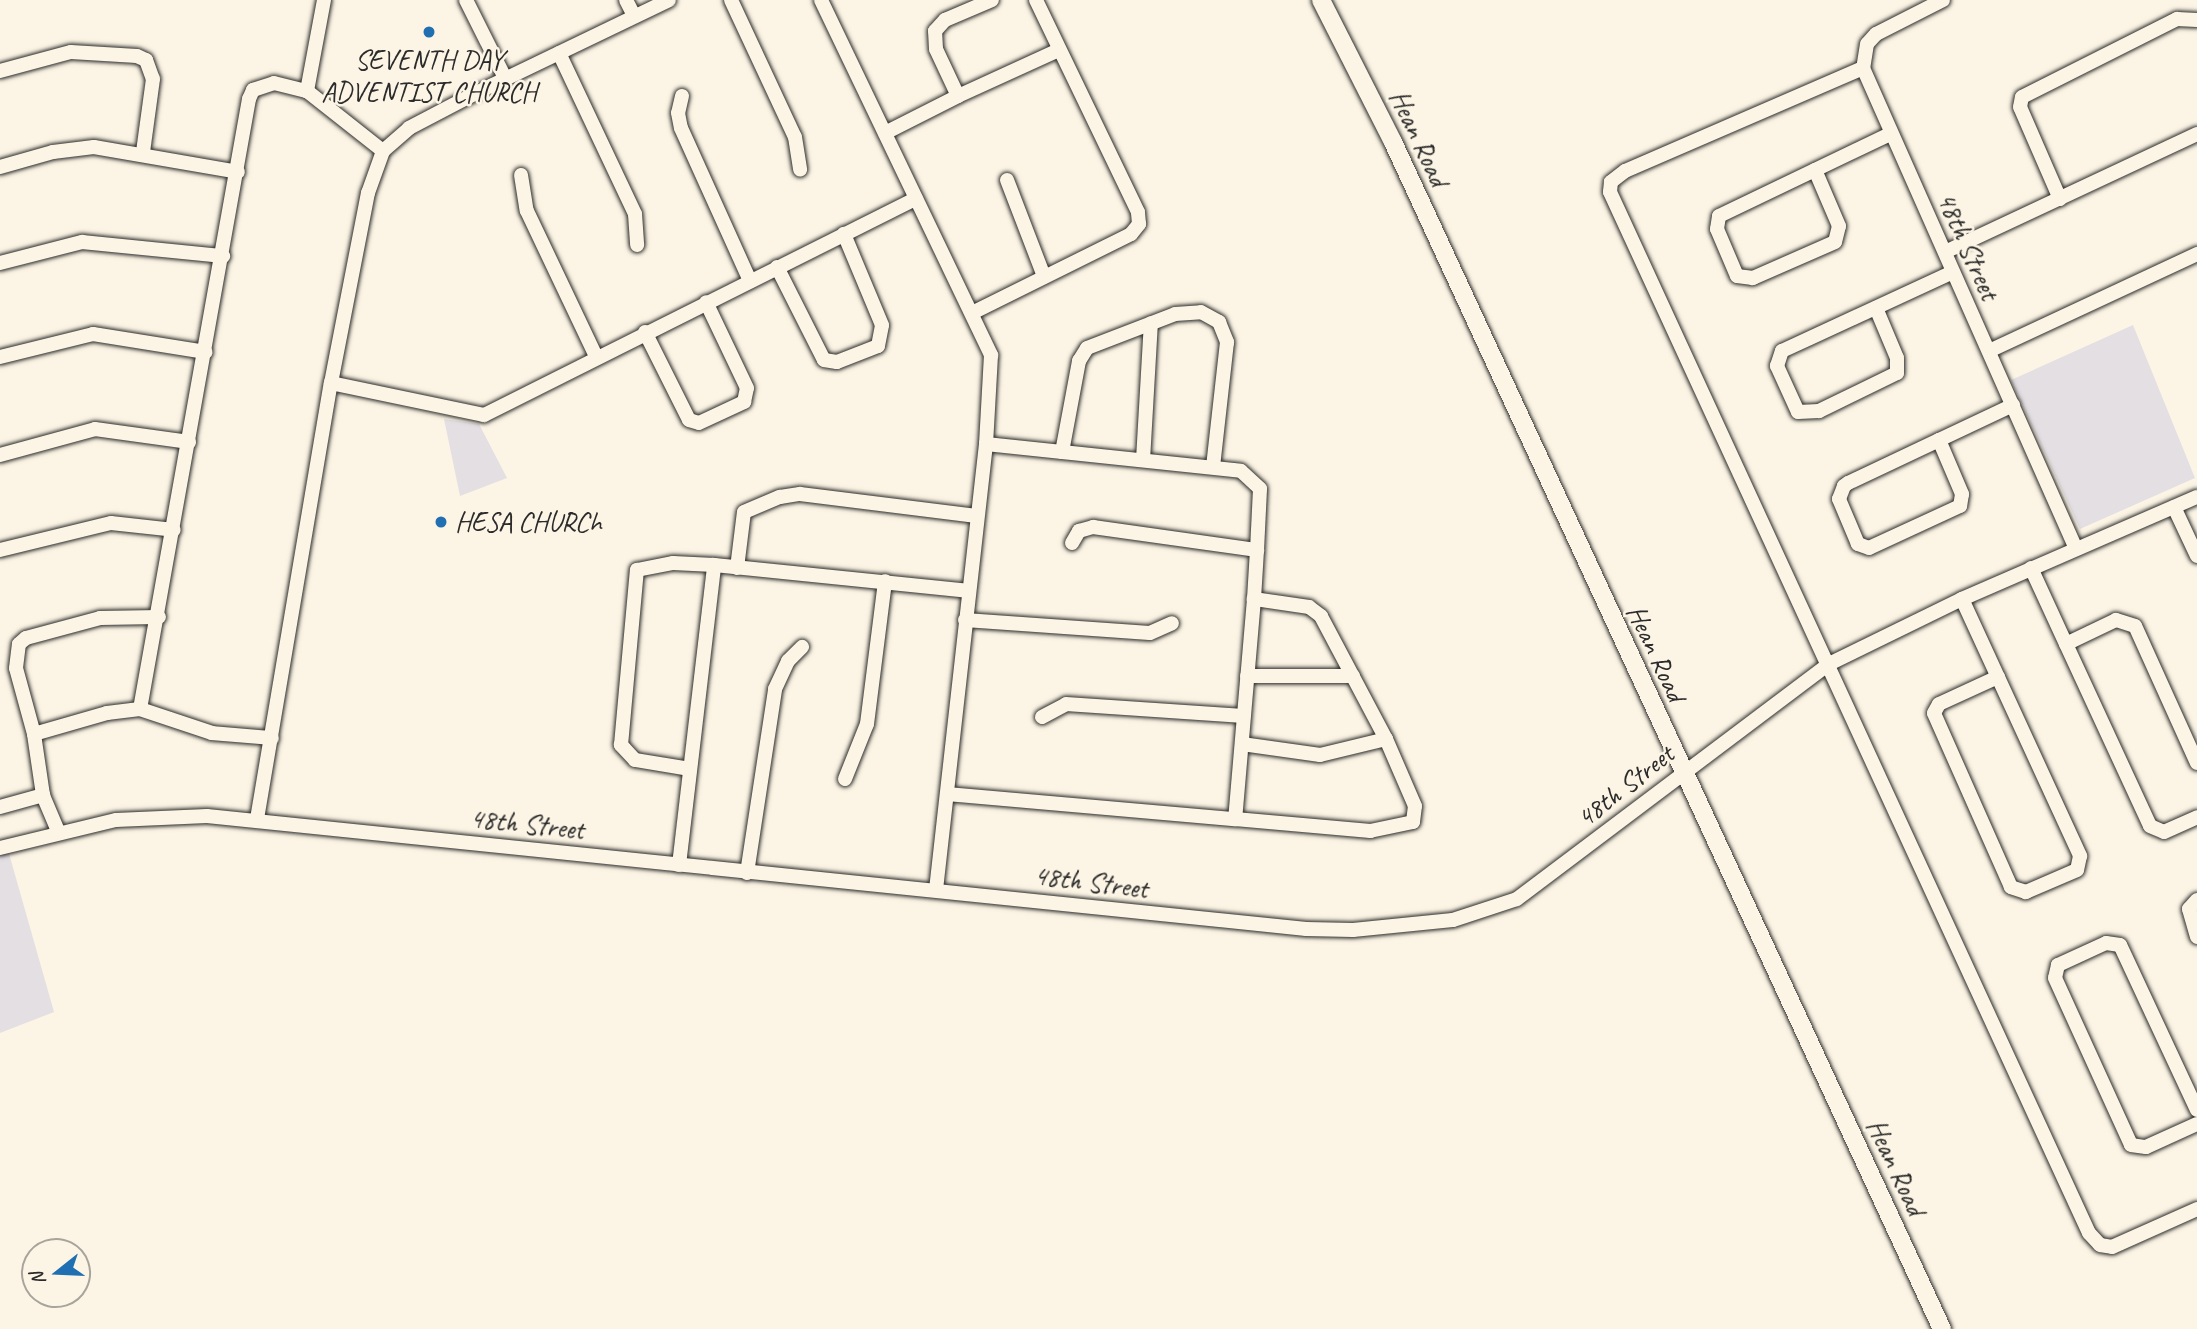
<!DOCTYPE html>
<style>
body{margin:0}
#map{position:relative;width:2197px;height:1329px;overflow:hidden;background:#fcf5e5;font-family:Caveat,sans-serif}
div>[style]{position:absolute}
.built>*{inset:0;background:#e4dfe3}
.roads{filter:drop-shadow(0 0 2px #2b2b2b) drop-shadow(0 0 2px #2b2b2b)}
.minor>*{height:14px;margin:-7px;padding:0 7px;transform-origin:7px;border-radius:7px;background:#fcf5e5}
.tertiary>*{height:18px;margin:-9px;padding:0 9px;transform-origin:9px;border-radius:9px;background:#fcf5e5}
.dots>*{width:19px;height:19px;translate:-50% -50%;box-sizing:border-box;border:4px solid #fcf5e5;border-radius:50%}
span{translate:-50% -50%;white-space:nowrap;text-align:center;line-height:1.15;-webkit-text-stroke:5px #fcf5e5;paint-order:stroke}
.poi-label{font-size:28px;color:#2b2b2b}
.left{translate:0 -50%;text-align:left}
.street-label{font-size:28px;color:#2b2b2b}
.north{position:absolute;left:21px;top:1238px;width:70px;height:70px;box-sizing:border-box;background:#fcf5e5;border:2px solid #a8a49b;border-radius:50%;rotate:252deg;font-size:19px;font-weight:700;line-height:28px;text-align:center;color:#2b2b2b}
.north::after{content:'';display:block;margin:auto;width:24px;height:32px;background:#1f6fb2;clip-path:polygon(50% 0,100% 100%,50% 72%,0 100%)}
</style>
<div id="map">
<div class="built">
<div style="clip-path:polygon(2133px 325px,2195px 478px,2080px 529px,2011px 380px)"></div>
<div style="clip-path:polygon(444px 419px,479px 424px,507px 478px,460px 496px)"></div>
<div style="clip-path:polygon(8px 850px,54px 1012px,0 1033px,0 853px)"></div>
</div>
<div class="roads">
<div class="minor">
<div style="left:324px;top:0;width:93px;rotate:100.6deg"></div>
<div style="left:307px;top:91px;width:97px;rotate:38.3deg"></div>
<div style="left:466px;top:0;width:87px;rotate:63.4deg"></div>
<div style="left:626px;top:0;width:18px;rotate:63deg"></div>
<div style="left:731px;top:0;width:151px;rotate:65deg"></div>
<div style="left:795px;top:137px;width:33px;rotate:81deg"></div>
<div style="left:821px;top:0;width:394px;rotate:64.4deg"></div>
<div style="left:991px;top:355px;width:89px;rotate:93.2deg"></div>
<div style="left:986px;top:444px;width:447px;rotate:96.4deg"></div>
<div style="left:1943px;top:0;width:75px;rotate:153.1deg"></div>
<div style="left:1876px;top:34px;width:13px;rotate:132deg"></div>
<div style="left:1867px;top:44px;width:24px;rotate:99deg"></div>
<div style="left:1863px;top:68px;width:526px;rotate:66.11deg"></div>
<div style="left:559px;top:53px;width:178px;rotate:64.7deg"></div>
<div style="left:635px;top:214px;width:31px;rotate:86deg"></div>
<div style="left:1863px;top:68px;width:259px;rotate:156.6deg"></div>
<div style="left:1625px;top:171px;width:18px;rotate:142deg"></div>
<div style="left:1611px;top:182px;width:10px;rotate:96deg"></div>
<div style="left:1610px;top:192px;width:1146px;rotate:65.29deg"></div>
<div style="left:2089px;top:1233px;width:16px;rotate:47deg"></div>
<div style="left:2100px;top:1245px;width:12px;rotate:9deg"></div>
<div style="left:2112px;top:1247px;width:93px;rotate:-24.1deg"></div>
<div style="left:0;top:71px;width:73px;rotate:-15deg"></div>
<div style="left:71px;top:52px;width:66px;rotate:3.5deg"></div>
<div style="left:137px;top:56px;width:10px;rotate:24deg"></div>
<div style="left:146px;top:60px;width:20px;rotate:70deg"></div>
<div style="left:153px;top:79px;width:74px;rotate:97.8deg"></div>
<div style="left:682px;top:96px;width:17px;rotate:103deg"></div>
<div style="left:678px;top:113px;width:15px;rotate:79deg"></div>
<div style="left:681px;top:128px;width:168px;rotate:65.7deg"></div>
<div style="left:958px;top:96px;width:111px;rotate:-24.5deg"></div>
<div style="left:885px;top:133px;width:82px;rotate:-26.9deg"></div>
<div style="left:958px;top:96px;width:52px;rotate:-115.1deg"></div>
<div style="left:936px;top:49px;width:18px;rotate:-93deg"></div>
<div style="left:935px;top:31px;width:15px;rotate:-48deg"></div>
<div style="left:945px;top:20px;width:51px;rotate:-23.1deg"></div>
<div style="left:0;top:167px;width:55px;rotate:-15.8deg"></div>
<div style="left:53px;top:152px;width:41px;rotate:-7deg"></div>
<div style="left:94px;top:147px;width:146px;rotate:9.8deg"></div>
<div style="left:1815px;top:170px;width:61px;rotate:66.8deg"></div>
<div style="left:1839px;top:226px;width:16px;rotate:104deg"></div>
<div style="left:1835px;top:242px;width:90px;rotate:156.3deg"></div>
<div style="left:1753px;top:278px;width:16px;rotate:-173deg"></div>
<div style="left:1737px;top:276px;width:51px;rotate:-113.1deg"></div>
<div style="left:1717px;top:229px;width:13px;rotate:-81deg"></div>
<div style="left:1719px;top:216px;width:190px;rotate:-25.6deg"></div>
<div style="left:521px;top:175px;width:36px;rotate:81deg"></div>
<div style="left:527px;top:211px;width:161px;rotate:64.6deg"></div>
<div style="left:1007px;top:180px;width:101px;rotate:69deg"></div>
<div style="left:2060px;top:199px;width:100px;rotate:-113.5deg"></div>
<div style="left:2020px;top:107px;width:10px;rotate:-79deg"></div>
<div style="left:2022px;top:97px;width:174px;rotate:-26.7deg"></div>
<div style="left:2177px;top:19px;width:20px;rotate:3deg"></div>
<div style="left:1945px;top:252px;width:278px;rotate:-25.1deg"></div>
<div style="left:0;top:263px;width:85px;rotate:-14.4deg"></div>
<div style="left:82px;top:242px;width:142px;rotate:5.7deg"></div>
<div style="left:777px;top:267px;width:104px;rotate:63.2deg"></div>
<div style="left:824px;top:360px;width:13px;rotate:9deg"></div>
<div style="left:837px;top:362px;width:44px;rotate:-21.3deg"></div>
<div style="left:878px;top:346px;width:21px;rotate:-79deg"></div>
<div style="left:882px;top:325px;width:99px;rotate:-112.7deg"></div>
<div style="left:1876px;top:308px;width:54px;rotate:67.2deg"></div>
<div style="left:1897px;top:358px;width:15px;rotate:90deg"></div>
<div style="left:1897px;top:373px;width:87px;rotate:154deg"></div>
<div style="left:1819px;top:411px;width:21px;rotate:177deg"></div>
<div style="left:1798px;top:412px;width:51px;rotate:-114.5deg"></div>
<div style="left:1777px;top:366px;width:16px;rotate:-72deg"></div>
<div style="left:1782px;top:351px;width:188px;rotate:-24.8deg"></div>
<div style="left:974px;top:312px;width:175px;rotate:-26.4deg"></div>
<div style="left:1131px;top:234px;width:13px;rotate:-51deg"></div>
<div style="left:1139px;top:224px;width:12px;rotate:-95deg"></div>
<div style="left:1138px;top:212px;width:235px;rotate:-115.7deg"></div>
<div style="left:645px;top:332px;width:98px;rotate:63.4deg"></div>
<div style="left:689px;top:420px;width:10px;rotate:17deg"></div>
<div style="left:699px;top:423px;width:50px;rotate:-25deg"></div>
<div style="left:744px;top:402px;width:14px;rotate:-78deg"></div>
<div style="left:747px;top:388px;width:95px;rotate:-115.5deg"></div>
<div style="left:1989px;top:351px;width:230px;rotate:-25deg"></div>
<div style="left:0;top:357px;width:96px;rotate:-13.9deg"></div>
<div style="left:93px;top:334px;width:114px;rotate:9.1deg"></div>
<div style="left:331px;top:383px;width:156px;rotate:11.8deg"></div>
<div style="left:484px;top:415px;width:483px;rotate:-26.6deg"></div>
<div style="left:1939px;top:440px;width:59px;rotate:66.9deg"></div>
<div style="left:1962px;top:494px;width:12px;rotate:99deg"></div>
<div style="left:1960px;top:506px;width:100px;rotate:155.2deg"></div>
<div style="left:1869px;top:548px;width:12px;rotate:-160deg"></div>
<div style="left:1858px;top:544px;width:49px;rotate:-112.9deg"></div>
<div style="left:1839px;top:499px;width:14px;rotate:-69deg"></div>
<div style="left:1844px;top:486px;width:5px;rotate:-37deg"></div>
<div style="left:1848px;top:483px;width:101px;rotate:-25.3deg"></div>
<div style="left:1939px;top:440px;width:82px;rotate:-25.3deg"></div>
<div style="left:986px;top:444px;width:256px;rotate:6deg"></div>
<div style="left:1241px;top:471px;width:26px;rotate:43deg"></div>
<div style="left:1260px;top:489px;width:61px;rotate:92.8deg"></div>
<div style="left:1062px;top:452px;width:93px;rotate:-79.4deg"></div>
<div style="left:1079px;top:361px;width:15px;rotate:-58deg"></div>
<div style="left:1087px;top:348px;width:94px;rotate:-21.1deg"></div>
<div style="left:1175px;top:314px;width:26px;rotate:-4deg"></div>
<div style="left:1201px;top:312px;width:21px;rotate:29deg"></div>
<div style="left:1219px;top:322px;width:22px;rotate:68deg"></div>
<div style="left:1227px;top:342px;width:125px;rotate:96.4deg"></div>
<div style="left:0;top:455px;width:98px;rotate:-15.3deg"></div>
<div style="left:95px;top:429px;width:95px;rotate:7.9deg"></div>
<div style="left:1143px;top:460px;width:137px;rotate:-86.7deg"></div>
<div style="left:2174px;top:507px;width:54px;rotate:64.9deg"></div>
<div style="left:1072px;top:543px;width:14px;rotate:-60deg"></div>
<div style="left:1079px;top:531px;width:15px;rotate:-16deg"></div>
<div style="left:1093px;top:527px;width:166px;rotate:8deg"></div>
<div style="left:1257px;top:550px;width:49px;rotate:93.5deg"></div>
<div style="left:0;top:550px;width:114px;rotate:-13.7deg"></div>
<div style="left:111px;top:523px;width:63px;rotate:6.3deg"></div>
<div style="left:737px;top:568px;width:56px;rotate:-82.9deg"></div>
<div style="left:744px;top:512px;width:39px;rotate:-23deg"></div>
<div style="left:780px;top:497px;width:20px;rotate:-9deg"></div>
<div style="left:800px;top:494px;width:178px;rotate:7.1deg"></div>
<div style="left:2031px;top:568px;width:84px;rotate:65.3deg"></div>
<div style="left:1962px;top:599px;width:283px;rotate:65.3deg"></div>
<div style="left:2080px;top:856px;width:14px;rotate:102deg"></div>
<div style="left:2077px;top:870px;width:56px;rotate:156.7deg"></div>
<div style="left:2026px;top:892px;width:16px;rotate:-162deg"></div>
<div style="left:2011px;top:887px;width:190px;rotate:-113.9deg"></div>
<div style="left:1934px;top:713px;width:10px;rotate:-61deg"></div>
<div style="left:1939px;top:704px;width:65px;rotate:-24.6deg"></div>
<div style="left:965px;top:620px;width:185px;rotate:4deg"></div>
<div style="left:1150px;top:633px;width:24px;rotate:-24deg"></div>
<div style="left:1247px;top:676px;width:106px"></div>
<div style="left:140px;top:709px;width:620px;rotate:-79.87deg"></div>
<div style="left:249px;top:99px;width:10px;rotate:-66deg"></div>
<div style="left:253px;top:90px;width:22px;rotate:-18deg"></div>
<div style="left:274px;top:83px;width:34px;rotate:14deg"></div>
<div style="left:1042px;top:717px;width:27px;rotate:-28deg"></div>
<div style="left:1066px;top:704px;width:178px;rotate:3.9deg"></div>
<div style="left:34px;top:734px;width:68px;rotate:-105.3deg"></div>
<div style="left:16px;top:668px;width:24px;rotate:-83deg"></div>
<div style="left:19px;top:644px;width:9px;rotate:-41deg"></div>
<div style="left:26px;top:638px;width:77px;rotate:-15.1deg"></div>
<div style="left:100px;top:618px;width:59px;rotate:-1deg"></div>
<div style="left:1242px;top:744px;width:79px;rotate:8deg"></div>
<div style="left:1320px;top:755px;width:68px;rotate:-13.6deg"></div>
<div style="left:2197px;top:763px;width:150px;rotate:-114.3deg"></div>
<div style="left:2135px;top:626px;width:20px;rotate:-162deg"></div>
<div style="left:2116px;top:620px;width:55px;rotate:154.4deg"></div>
<div style="left:2066px;top:644px;width:200px;rotate:65.2deg"></div>
<div style="left:2150px;top:826px;width:15px;rotate:23deg"></div>
<div style="left:2164px;top:832px;width:36px;rotate:-24deg"></div>
<div style="left:690px;top:769px;width:56px;rotate:-170.7deg"></div>
<div style="left:635px;top:760px;width:21px;rotate:-133deg"></div>
<div style="left:621px;top:745px;width:176px;rotate:-84.8deg"></div>
<div style="left:637px;top:570px;width:37px;rotate:-11deg"></div>
<div style="left:673px;top:563px;width:41px;rotate:2.8deg"></div>
<div style="left:845px;top:779px;width:59px;rotate:-68.2deg"></div>
<div style="left:867px;top:724px;width:144px;rotate:-82.8deg"></div>
<div style="left:947px;top:794px;width:289px;rotate:5deg"></div>
<div style="left:1235px;top:819px;width:136px;rotate:5.1deg"></div>
<div style="left:1370px;top:831px;width:44px;rotate:-11.8deg"></div>
<div style="left:1413px;top:822px;width:16px;rotate:-83deg"></div>
<div style="left:1415px;top:806px;width:73px;rotate:-113.4deg"></div>
<div style="left:1386px;top:739px;width:139px;rotate:-117.9deg"></div>
<div style="left:1321px;top:616px;width:15px;rotate:-143deg"></div>
<div style="left:1309px;top:607px;width:56px;rotate:-171.7deg"></div>
<div style="left:1254px;top:599px;width:221px;rotate:94.9deg"></div>
<div style="left:0;top:807px;width:45px;rotate:-15.6deg"></div>
<div style="left:257px;top:819px;width:442px;rotate:-80.4deg"></div>
<div style="left:331px;top:383px;width:194px;rotate:-79deg"></div>
<div style="left:368px;top:193px;width:45px;rotate:-70.3deg"></div>
<div style="left:383px;top:151px;width:35px;rotate:-41deg"></div>
<div style="left:409px;top:128px;width:76px;rotate:-27.6deg"></div>
<div style="left:476px;top:93px;width:214px;rotate:-25.7deg"></div>
<div style="left:58px;top:831px;width:39px;rotate:-113deg"></div>
<div style="left:43px;top:795px;width:62px;rotate:-98.4deg"></div>
<div style="left:34px;top:734px;width:76px;rotate:-16deg"></div>
<div style="left:107px;top:713px;width:33px;rotate:-7deg"></div>
<div style="left:140px;top:709px;width:76px;rotate:18.4deg"></div>
<div style="left:212px;top:733px;width:60px;rotate:4.8deg"></div>
<div style="left:0;top:848px;width:119px;rotate:-13.6deg"></div>
<div style="left:116px;top:820px;width:91px;rotate:-2.5deg"></div>
<div style="left:207px;top:816px;width:1105px;rotate:5.87deg"></div>
<div style="left:1306px;top:929px;width:47px;rotate:1.2deg"></div>
<div style="left:1353px;top:930px;width:100px;rotate:-5.7deg"></div>
<div style="left:1453px;top:920px;width:67px;rotate:-18.2deg"></div>
<div style="left:1517px;top:899px;width:388px;rotate:-37deg"></div>
<div style="left:1827px;top:665px;width:150px;rotate:-26.1deg"></div>
<div style="left:1962px;top:599px;width:256px;rotate:-23.5deg"></div>
<div style="left:679px;top:865px;width:302px;rotate:-83.3deg"></div>
<div style="left:714px;top:565px;width:255px;rotate:5.8deg"></div>
<div style="left:747px;top:873px;width:186px;rotate:-81.3deg"></div>
<div style="left:775px;top:689px;width:31px;rotate:-65deg"></div>
<div style="left:788px;top:661px;width:20px;rotate:-45deg"></div>
<div style="left:2197px;top:900px;width:12px;rotate:132deg"></div>
<div style="left:2189px;top:909px;width:29px;rotate:74deg"></div>
<div style="left:2197px;top:1110px;width:182px;rotate:-115deg"></div>
<div style="left:2120px;top:945px;width:14px;rotate:-172deg"></div>
<div style="left:2106px;top:943px;width:53px;rotate:155.4deg"></div>
<div style="left:2058px;top:965px;width:13px;rotate:103deg"></div>
<div style="left:2055px;top:978px;width:183px;rotate:65.5deg"></div>
<div style="left:2131px;top:1145px;width:15px;rotate:8deg"></div>
<div style="left:2146px;top:1147px;width:56px;rotate:-24.3deg"></div>
</div>
<div class="tertiary">
<div style="left:1321px;top:0;width:159px;rotate:63.1deg"></div>
<div style="left:1393px;top:142px;width:1308px;rotate:65.18deg"></div>
</div>
</div>
<div class="dots">
<div style="left:429px;top:32px;background:#1f6fb2"></div>
<div style="left:441px;top:522px;background:#1f6fb2"></div>
</div>
<div class="poi-label">
<span style="left:429px;top:76px">SEVENTH DAY<br>ADVENTIST CHURCH</span>
<span class="left" style="left:455px;top:522px">HESA CHURCh</span>
</div>
<div class="street-label">
<span style="left:1419px;top:138px;rotate:65deg">Hean Road</span>
<span style="left:1968px;top:246px;rotate:66deg">48th Street</span>
<span style="left:1656px;top:653px;rotate:65deg">Hean Road</span>
<span style="left:1625px;top:786px;rotate:-38deg">48th Street</span>
<span style="left:527px;top:824px;rotate:6deg">48th Street</span>
<span style="left:1091px;top:882px;rotate:7deg">48th Street</span>
<span style="left:1896px;top:1167px;rotate:65deg">Hean Road</span>
</div>
<div class="north">N</div>
</div>
